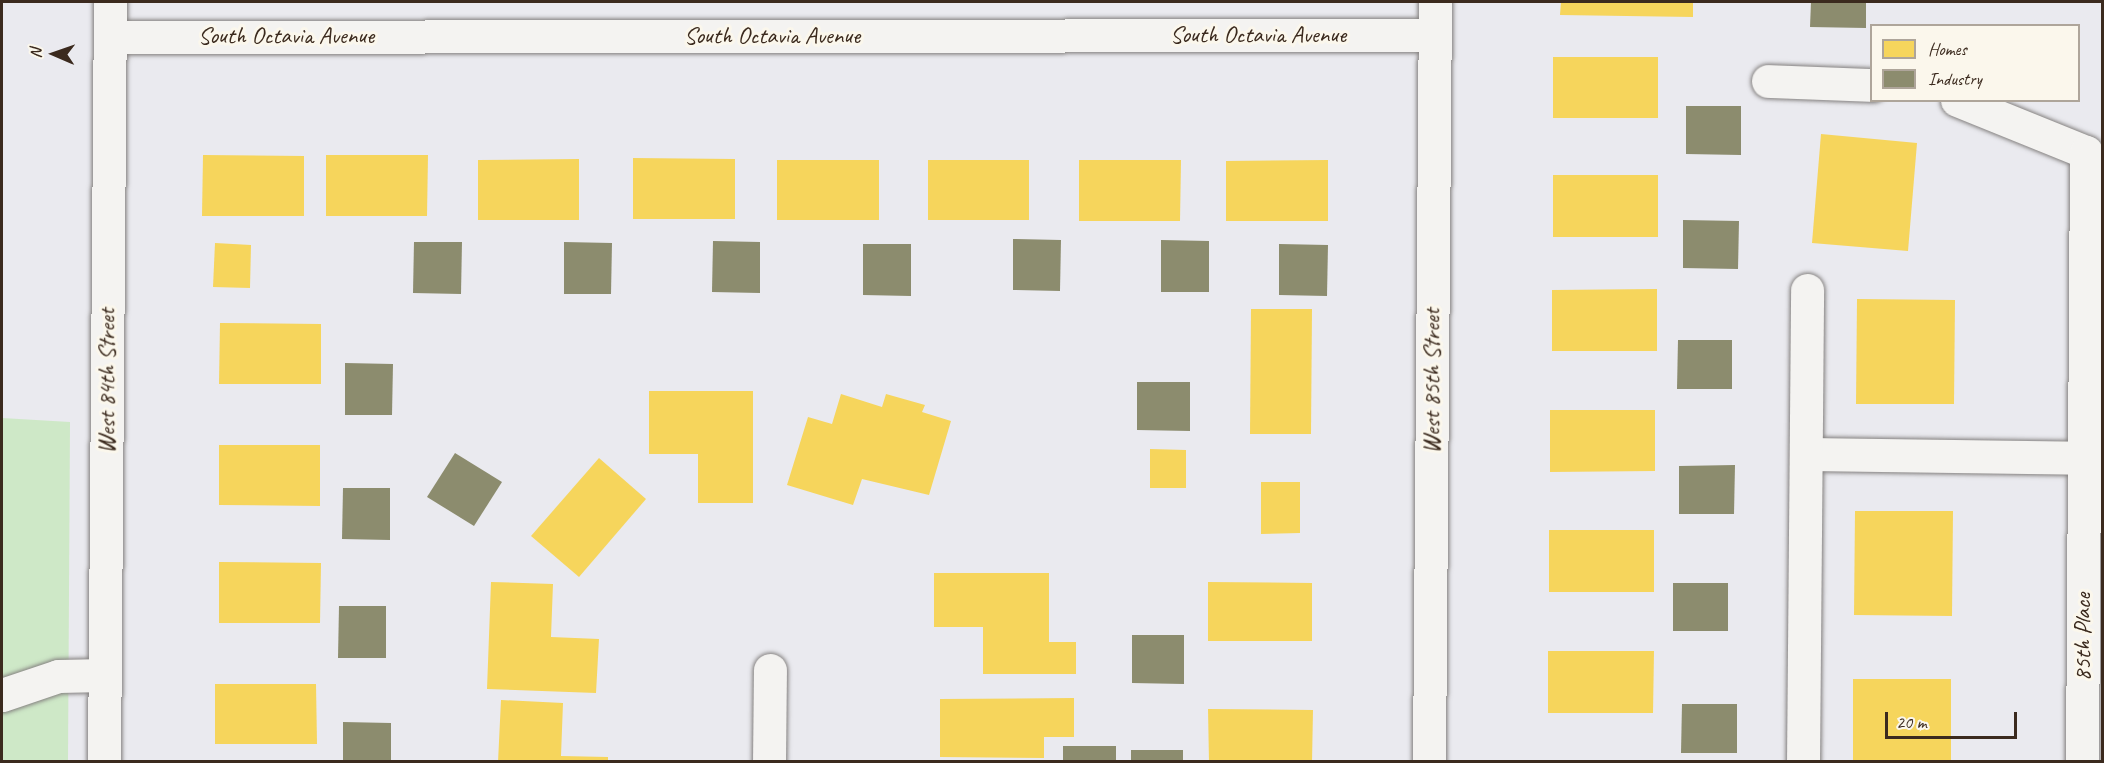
<!DOCTYPE html>
<style>
body{margin:0}
#map{position:relative;width:2104px;height:763px;overflow:hidden;background:#eaeaef;font-family:Caveat,sans-serif}
div>[style]{position:absolute}
.green>*{inset:0;background:#cee8c7}
.homes>*{inset:0;background:#f6d55c}
.industry>*{inset:0;background:#8c8c6e}
.roads{filter:drop-shadow(0 0 2px #858281) drop-shadow(0 0 2px #858281)}
.minor>*{height:33px;margin:-16.5px;padding:0 16.5px;transform-origin:16.5px;border-radius:16.5px;background:#f4f3f1}
span{translate:-50% -50%;white-space:nowrap;text-align:center;line-height:1.15;-webkit-text-stroke:6px #fbf7ec;paint-order:stroke}
.street-label{font-size:24px;color:#3b2a1e}
.frame{position:absolute;inset:0;border:3px solid #3b2a1e;pointer-events:none}
.legend{position:absolute;left:1870px;top:24px;width:210px;height:78px;box-sizing:border-box;background:#fbf7ec;border:2px solid #aea59a;margin:0;padding:8px 10px;list-style:none;font-size:18px;color:#3b2a1e}
.legend li{display:flex;align-items:center;gap:12px;height:30px}
.legend b{width:30px;border:2px solid #aea59a}
.north{position:absolute;left:24px;top:24px;width:60px;height:60px;-webkit-text-stroke:4px #fbf7ec;paint-order:stroke;rotate:272deg;font-size:16px;font-weight:700;line-height:24px;text-align:center;color:#3b2a1e}
.north::after{content:'';display:block;margin:auto;width:21px;height:27px;background:#3b2a1e;clip-path:polygon(50% 0,100% 100%,50% 72%,0 100%)}
.scale{position:absolute;left:1885px;top:712px;width:132px;height:27px;box-sizing:border-box;border:3px solid #3b2a1e;border-top:0;padding-left:8px;font-size:18px;line-height:21px;white-space:nowrap;color:#3b2a1e;-webkit-text-stroke:4px #fbf7ec;paint-order:stroke}
</style>
<div id="map">
<div class="green">
<div style="clip-path:polygon(2px 418px,70px 422px,68px 761px,2px 761px)"></div>
</div>
<div class="homes">
<div style="clip-path:polygon(1561px 2px,1693px 2px,1693px 17px,1560px 15px)"></div>
<div style="clip-path:polygon(1553px 57px,1658px 57px,1658px 118px,1553px 118px)"></div>
<div style="clip-path:polygon(1821px 134px,1917px 143px,1908px 251px,1812px 243px)"></div>
<div style="clip-path:polygon(203px 155px,304px 156px,304px 216px,202px 216px)"></div>
<div style="clip-path:polygon(326px 155px,428px 155px,427px 216px,326px 216px)"></div>
<div style="clip-path:polygon(633px 158px,735px 159px,735px 219px,633px 219px)"></div>
<div style="clip-path:polygon(579px 159px,579px 220px,478px 220px,478px 160px)"></div>
<div style="clip-path:polygon(777px 160px,879px 160px,879px 220px,777px 220px)"></div>
<div style="clip-path:polygon(928px 160px,1029px 160px,1029px 220px,928px 220px)"></div>
<div style="clip-path:polygon(1079px 160px,1181px 160px,1180px 221px,1079px 221px)"></div>
<div style="clip-path:polygon(1328px 160px,1328px 221px,1226px 221px,1226px 161px)"></div>
<div style="clip-path:polygon(1553px 175px,1658px 175px,1658px 237px,1553px 237px)"></div>
<div style="clip-path:polygon(215px 243px,251px 245px,250px 288px,213px 287px)"></div>
<div style="clip-path:polygon(1657px 289px,1657px 351px,1552px 351px,1552px 290px)"></div>
<div style="clip-path:polygon(1857px 299px,1955px 300px,1954px 404px,1856px 404px)"></div>
<div style="clip-path:polygon(1251px 309px,1312px 309px,1311px 434px,1250px 434px)"></div>
<div style="clip-path:polygon(220px 323px,321px 324px,321px 384px,219px 384px)"></div>
<div style="clip-path:polygon(649px 391px,753px 391px,753px 503px,698px 503px,698px 454px,649px 454px)"></div>
<div style="clip-path:polygon(841px 394px,882px 407px,886px 394px,925px 405px,922px 412px,951px 421px,929px 495px,862px 479px,853px 505px,787px 485px,808px 417px,832px 424px)"></div>
<div style="clip-path:polygon(1550px 410px,1655px 410px,1655px 471px,1550px 472px)"></div>
<div style="clip-path:polygon(219px 445px,320px 445px,320px 506px,219px 505px)"></div>
<div style="clip-path:polygon(1150px 449px,1186px 450px,1186px 488px,1150px 488px)"></div>
<div style="clip-path:polygon(599px 458px,646px 499px,579px 577px,531px 536px)"></div>
<div style="clip-path:polygon(1261px 482px,1300px 482px,1300px 533px,1261px 534px)"></div>
<div style="clip-path:polygon(1855px 511px,1953px 511px,1952px 616px,1854px 615px)"></div>
<div style="clip-path:polygon(1549px 530px,1654px 530px,1654px 592px,1549px 592px)"></div>
<div style="clip-path:polygon(219px 562px,321px 563px,320px 623px,219px 623px)"></div>
<div style="clip-path:polygon(934px 573px,1049px 573px,1049px 642px,1076px 642px,1076px 674px,983px 674px,983px 627px,934px 627px)"></div>
<div style="clip-path:polygon(491px 582px,553px 584px,551px 637px,599px 639px,596px 693px,487px 689px)"></div>
<div style="clip-path:polygon(1208px 582px,1312px 583px,1312px 641px,1208px 641px)"></div>
<div style="clip-path:polygon(1548px 651px,1654px 651px,1653px 713px,1548px 713px)"></div>
<div style="clip-path:polygon(1853px 679px,1951px 679px,1951px 762px,1853px 762px)"></div>
<div style="clip-path:polygon(215px 684px,316px 684px,317px 744px,215px 744px)"></div>
<div style="clip-path:polygon(1074px 698px,1074px 737px,1044px 737px,1044px 758px,940px 757px,940px 699px)"></div>
<div style="clip-path:polygon(501px 700px,563px 703px,561px 756px,608px 757px,608px 762px,498px 762px)"></div>
<div style="clip-path:polygon(1208px 709px,1313px 710px,1312px 762px,1209px 762px)"></div>
</div>
<div class="industry">
<div style="clip-path:polygon(1811px 2px,1866px 2px,1866px 28px,1810px 27px)"></div>
<div style="clip-path:polygon(1686px 106px,1741px 106px,1741px 155px,1686px 154px)"></div>
<div style="clip-path:polygon(1683px 220px,1739px 221px,1738px 269px,1683px 268px)"></div>
<div style="clip-path:polygon(1013px 239px,1061px 240px,1060px 291px,1013px 290px)"></div>
<div style="clip-path:polygon(1161px 240px,1209px 241px,1209px 292px,1161px 292px)"></div>
<div style="clip-path:polygon(713px 241px,760px 242px,760px 293px,712px 292px)"></div>
<div style="clip-path:polygon(414px 242px,462px 242px,461px 294px,413px 293px)"></div>
<div style="clip-path:polygon(564px 242px,612px 243px,611px 294px,564px 294px)"></div>
<div style="clip-path:polygon(863px 244px,911px 244px,911px 296px,863px 295px)"></div>
<div style="clip-path:polygon(1279px 244px,1328px 245px,1327px 296px,1279px 295px)"></div>
<div style="clip-path:polygon(1678px 340px,1732px 340px,1732px 389px,1677px 389px)"></div>
<div style="clip-path:polygon(345px 363px,393px 364px,392px 415px,345px 415px)"></div>
<div style="clip-path:polygon(1137px 382px,1190px 382px,1190px 431px,1137px 430px)"></div>
<div style="clip-path:polygon(455px 453px,502px 482px,474px 526px,427px 497px)"></div>
<div style="clip-path:polygon(1735px 465px,1734px 514px,1679px 514px,1679px 466px)"></div>
<div style="clip-path:polygon(343px 488px,390px 488px,390px 540px,342px 539px)"></div>
<div style="clip-path:polygon(1673px 583px,1728px 583px,1728px 631px,1673px 631px)"></div>
<div style="clip-path:polygon(339px 606px,386px 606px,386px 658px,338px 658px)"></div>
<div style="clip-path:polygon(1132px 635px,1184px 635px,1184px 684px,1132px 683px)"></div>
<div style="clip-path:polygon(1682px 704px,1737px 704px,1737px 753px,1681px 753px)"></div>
<div style="clip-path:polygon(343px 722px,391px 723px,391px 762px,343px 762px)"></div>
<div style="clip-path:polygon(1063px 746px,1116px 746px,1116px 762px,1063px 762px)"></div>
<div style="clip-path:polygon(1131px 750px,1183px 750px,1183px 762px,1131px 762px)"></div>
</div>
<div class="roads">
<div class="minor">
<div style="left:110px;top:37px;width:1325px;rotate:-0.09deg"></div>
<div style="left:1768px;top:81px;width:104px;rotate:2.2deg"></div>
<div style="left:1957px;top:100px;width:139px;rotate:22deg"></div>
<div style="left:1806px;top:454px;width:296px;rotate:0.8deg"></div>
<div style="left:2px;top:695px;width:59px;rotate:-18.7deg"></div>
<div style="left:58px;top:676px;width:47px;rotate:-1.2deg"></div>
<div style="left:104px;top:762px;width:760px;rotate:-89.55deg"></div>
<div style="left:769px;top:762px;width:92px;rotate:-89.4deg"></div>
<div style="left:1429px;top:762px;width:760px;rotate:-89.55deg"></div>
<div style="left:1803px;top:762px;width:472px;rotate:-89.5deg"></div>
<div style="left:2082px;top:762px;width:610px;rotate:-89.62deg"></div>
</div>
</div>
<div class="street-label">
<span style="left:1258px;top:35px">South Octavia Avenue</span>
<span style="left:286px;top:36px">South Octavia Avenue</span>
<span style="left:772px;top:36px">South Octavia Avenue</span>
<span style="left:107px;top:381px;rotate:-90deg">West 84th Street</span>
<span style="left:1432px;top:381px;rotate:-90deg">West 85th Street</span>
<span style="left:2083px;top:637px;rotate:-90deg">85th Place</span>
</div>
<div class="frame"></div>
<ul class="legend">
<li><b style="height:16px;background:#f6d55c"></b>Homes</li>
<li><b style="height:16px;background:#8c8c6e"></b>Industry</li>
</ul>
<div class="north">N</div>
<div class="scale">20 m</div>
</div>
